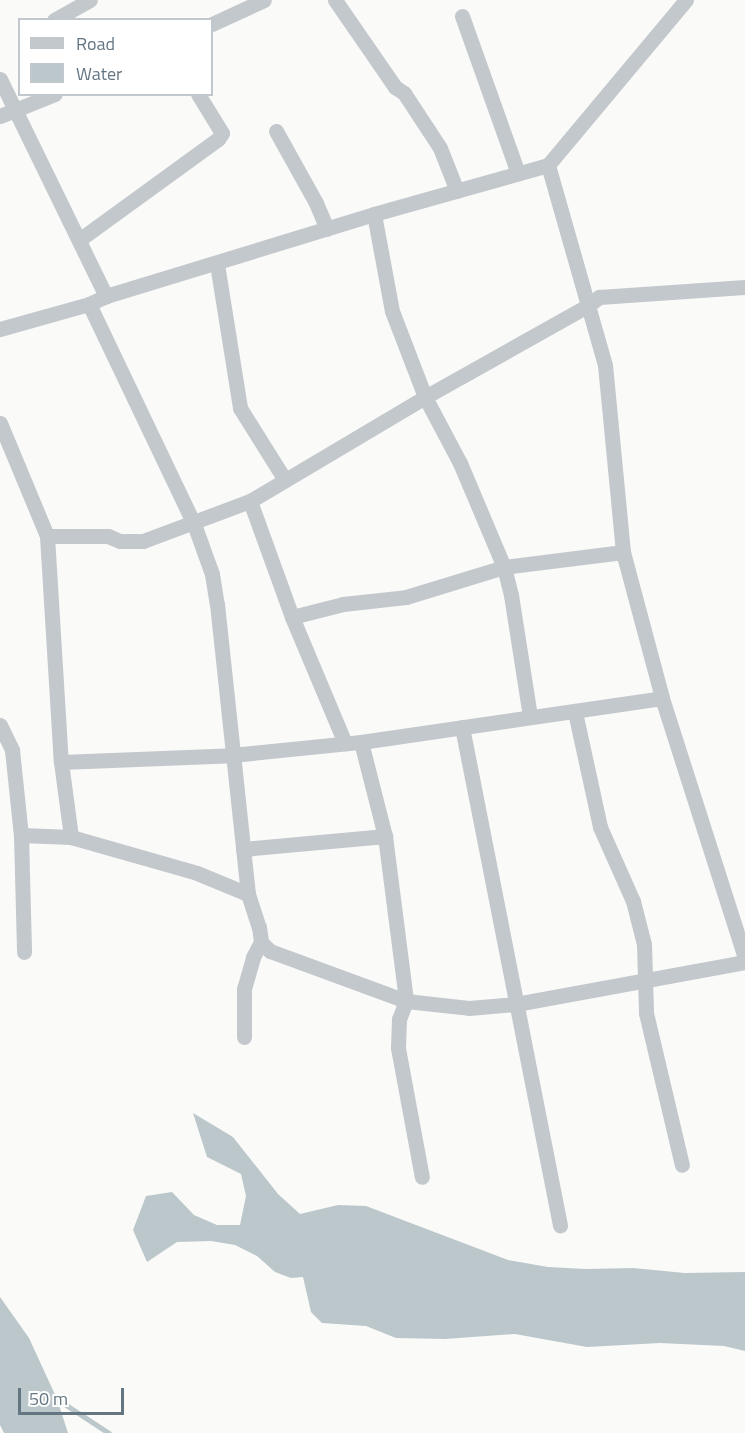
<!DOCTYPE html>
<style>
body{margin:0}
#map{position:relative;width:745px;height:1433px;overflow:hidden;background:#fafaf8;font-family:"Titillium Web",sans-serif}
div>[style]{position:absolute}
.water>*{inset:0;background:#bbc7cb}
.stream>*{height:4.5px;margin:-2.25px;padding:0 2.25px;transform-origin:2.25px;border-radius:2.25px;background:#bbc7cb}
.minor>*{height:15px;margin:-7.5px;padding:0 7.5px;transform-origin:7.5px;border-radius:7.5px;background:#c3c8cc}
span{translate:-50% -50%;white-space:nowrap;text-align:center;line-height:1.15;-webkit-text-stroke:6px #fff;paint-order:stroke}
.legend{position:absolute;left:18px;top:18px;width:195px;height:78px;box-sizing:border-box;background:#fff;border:2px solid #c1c8cd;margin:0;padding:8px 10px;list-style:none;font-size:18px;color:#657683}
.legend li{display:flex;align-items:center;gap:12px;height:30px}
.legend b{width:30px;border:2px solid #c1c8cd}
.scale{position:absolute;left:18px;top:1388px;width:106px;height:27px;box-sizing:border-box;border:3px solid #657683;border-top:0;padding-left:8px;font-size:18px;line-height:21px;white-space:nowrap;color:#657683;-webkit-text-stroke:4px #fff;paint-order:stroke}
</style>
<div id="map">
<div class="water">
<div style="clip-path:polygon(193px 1113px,233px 1137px,278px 1194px,300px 1214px,338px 1205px,366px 1206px,508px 1260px,548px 1267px,586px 1269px,633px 1268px,685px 1273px,745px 1272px,745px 1351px,724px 1346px,660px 1343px,587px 1347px,515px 1334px,445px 1339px,396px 1338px,366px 1326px,322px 1323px,311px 1312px,303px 1277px,291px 1278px,275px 1272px,257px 1256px,235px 1245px,211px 1241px,177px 1242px,147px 1262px,133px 1230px,146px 1196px,172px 1192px,194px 1215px,217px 1225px,240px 1225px,246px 1196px,241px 1174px,207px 1157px)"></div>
<div style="clip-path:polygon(0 1297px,29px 1338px,57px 1399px,68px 1433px,4px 1433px,0 1425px)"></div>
</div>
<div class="stream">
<div style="left:57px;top:1399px;width:62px;rotate:33.2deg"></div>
</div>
<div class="minor">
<div style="left:335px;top:0;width:106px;rotate:55.4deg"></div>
<div style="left:395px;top:87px;width:11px;rotate:34deg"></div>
<div style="left:404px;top:93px;width:45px;rotate:56.7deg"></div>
<div style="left:429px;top:131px;width:20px;rotate:57deg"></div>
<div style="left:440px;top:148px;width:46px;rotate:68.4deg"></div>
<div style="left:462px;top:16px;width:167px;rotate:70.4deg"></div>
<div style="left:54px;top:20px;width:41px;rotate:-29.1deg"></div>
<div style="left:212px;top:24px;width:57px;rotate:-24.8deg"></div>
<div style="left:0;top:79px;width:242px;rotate:64deg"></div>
<div style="left:0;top:116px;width:59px;rotate:-21.8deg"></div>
<div style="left:276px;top:131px;width:82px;rotate:60.9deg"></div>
<div style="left:316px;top:203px;width:28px;rotate:67deg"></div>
<div style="left:548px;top:165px;width:208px;rotate:74.1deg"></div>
<div style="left:605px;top:365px;width:188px;rotate:84.5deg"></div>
<div style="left:623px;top:552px;width:151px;rotate:75deg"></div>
<div style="left:662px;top:698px;width:273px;rotate:72.3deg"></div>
<div style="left:374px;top:214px;width:99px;rotate:79.5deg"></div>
<div style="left:392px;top:311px;width:92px;rotate:69deg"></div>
<div style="left:425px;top:397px;width:75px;rotate:62.1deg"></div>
<div style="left:460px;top:463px;width:113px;rotate:67.1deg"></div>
<div style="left:504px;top:567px;width:29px;rotate:76deg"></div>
<div style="left:511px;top:595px;width:122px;rotate:81.1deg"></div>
<div style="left:79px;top:240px;width:172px;rotate:-36deg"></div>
<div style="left:218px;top:139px;width:7px;rotate:-56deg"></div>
<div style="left:222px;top:133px;width:46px;rotate:-121.6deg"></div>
<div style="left:217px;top:264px;width:146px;rotate:80.9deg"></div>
<div style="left:240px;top:408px;width:85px;rotate:58deg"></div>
<div style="left:89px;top:304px;width:244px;rotate:64.5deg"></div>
<div style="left:194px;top:524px;width:53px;rotate:70.2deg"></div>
<div style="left:212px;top:574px;width:30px;rotate:81deg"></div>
<div style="left:217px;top:604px;width:292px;rotate:83.9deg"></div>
<div style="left:248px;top:894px;width:35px;rotate:72deg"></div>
<div style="left:259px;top:927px;width:15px;rotate:82deg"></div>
<div style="left:261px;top:942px;width:13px;rotate:45deg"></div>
<div style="left:270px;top:951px;width:145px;rotate:20.2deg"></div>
<div style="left:406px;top:1001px;width:63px;rotate:6.3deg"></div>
<div style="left:469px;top:1008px;width:47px;rotate:-4.9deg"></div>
<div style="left:516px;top:1004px;width:233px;rotate:-10.4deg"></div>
<div style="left:0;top:329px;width:92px;rotate:-15.7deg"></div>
<div style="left:89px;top:304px;width:19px;rotate:-25deg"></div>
<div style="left:106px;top:296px;width:280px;rotate:-17deg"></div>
<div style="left:374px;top:214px;width:181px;rotate:-15.7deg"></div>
<div style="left:548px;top:165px;width:215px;rotate:-50.1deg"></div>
<div style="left:0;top:423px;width:122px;rotate:67.4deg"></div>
<div style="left:47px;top:536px;width:226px;rotate:86.5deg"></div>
<div style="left:61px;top:762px;width:76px;rotate:82.4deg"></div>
<div style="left:250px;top:501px;width:123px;rotate:70.1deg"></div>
<div style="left:292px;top:617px;width:137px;rotate:67.2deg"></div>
<div style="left:47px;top:536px;width:61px"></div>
<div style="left:108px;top:536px;width:13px;rotate:23deg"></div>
<div style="left:120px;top:541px;width:23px"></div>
<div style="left:143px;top:541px;width:114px;rotate:-20.5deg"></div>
<div style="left:250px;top:501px;width:204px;rotate:-30.7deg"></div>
<div style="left:425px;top:397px;width:188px;rotate:-29.3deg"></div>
<div style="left:589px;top:305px;width:13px;rotate:-39deg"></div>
<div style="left:599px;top:297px;width:146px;rotate:-3.9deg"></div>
<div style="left:292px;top:617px;width:53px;rotate:-14.3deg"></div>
<div style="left:343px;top:604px;width:63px;rotate:-6.3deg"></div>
<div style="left:406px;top:597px;width:102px;rotate:-17deg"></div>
<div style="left:504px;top:567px;width:120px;rotate:-7.2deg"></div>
<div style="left:575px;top:712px;width:118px;rotate:77.7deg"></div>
<div style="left:600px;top:827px;width:81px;rotate:66deg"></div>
<div style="left:633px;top:901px;width:44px;rotate:75.7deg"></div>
<div style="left:644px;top:944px;width:69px;rotate:88.3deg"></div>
<div style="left:646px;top:1013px;width:156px;rotate:76.7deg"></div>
<div style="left:0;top:725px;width:28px;rotate:64deg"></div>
<div style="left:12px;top:750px;width:85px;rotate:84deg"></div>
<div style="left:21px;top:835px;width:117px;rotate:88.5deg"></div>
<div style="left:462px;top:727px;width:508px;rotate:78.87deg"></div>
<div style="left:361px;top:742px;width:97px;rotate:75.7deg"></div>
<div style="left:385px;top:836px;width:166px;rotate:82.7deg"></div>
<div style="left:406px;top:1001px;width:19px;rotate:111deg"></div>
<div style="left:399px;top:1019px;width:29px;rotate:92deg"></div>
<div style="left:398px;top:1048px;width:131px;rotate:79.5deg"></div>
<div style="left:61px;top:762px;width:171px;rotate:-2.3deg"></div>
<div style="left:232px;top:755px;width:130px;rotate:-5.8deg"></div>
<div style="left:361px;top:742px;width:304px;rotate:-8.3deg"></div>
<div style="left:21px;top:835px;width:50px;rotate:2.3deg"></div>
<div style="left:71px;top:837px;width:131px;rotate:15.9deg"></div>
<div style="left:197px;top:873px;width:55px;rotate:22.4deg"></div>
<div style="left:243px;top:849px;width:143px;rotate:-5.2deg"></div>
<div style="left:244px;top:1037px;width:48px;rotate:-90deg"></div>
<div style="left:244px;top:989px;width:33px;rotate:-74deg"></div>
<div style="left:253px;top:957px;width:17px;rotate:-62deg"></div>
</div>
<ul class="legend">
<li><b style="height:8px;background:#c3c8cc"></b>Road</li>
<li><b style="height:16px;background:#bbc7cb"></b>Water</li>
</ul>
<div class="scale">50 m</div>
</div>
